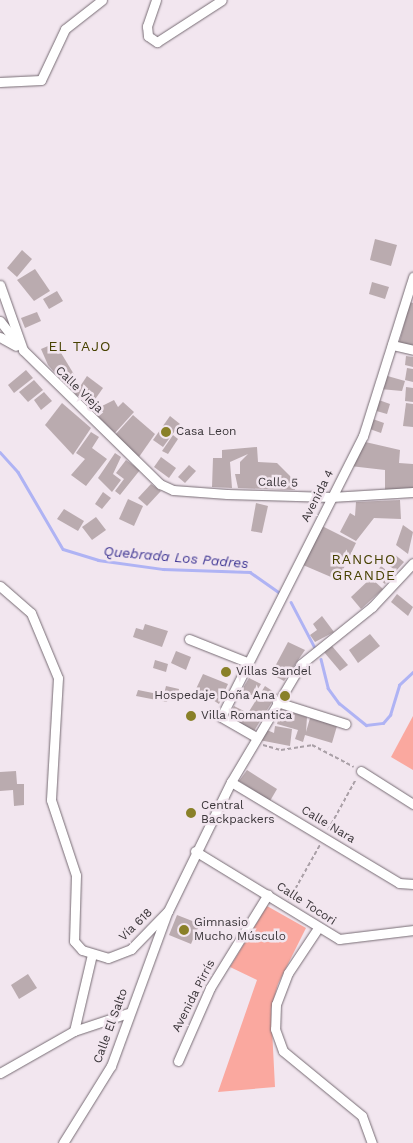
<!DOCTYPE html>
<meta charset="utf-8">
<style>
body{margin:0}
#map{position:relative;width:413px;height:1143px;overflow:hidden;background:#f2e6ef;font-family:"Work Sans",sans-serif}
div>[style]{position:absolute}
.green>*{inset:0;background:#faa89f}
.stream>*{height:2.5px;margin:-1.25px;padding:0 1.25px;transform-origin:1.25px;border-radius:1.25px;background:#afb3f4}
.building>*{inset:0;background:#baabaf}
.path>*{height:2px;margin-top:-1px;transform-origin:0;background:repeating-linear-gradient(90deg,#aaa0a7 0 4px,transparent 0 6.5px)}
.roads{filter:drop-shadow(0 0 1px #776c74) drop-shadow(0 0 1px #776c74)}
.minor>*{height:9px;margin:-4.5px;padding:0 4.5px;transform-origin:4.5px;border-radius:4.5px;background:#fff}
.dots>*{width:14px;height:14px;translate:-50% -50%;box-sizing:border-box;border:2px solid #f2e6ef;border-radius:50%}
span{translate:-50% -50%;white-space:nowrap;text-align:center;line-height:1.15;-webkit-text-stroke:5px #f2e6ef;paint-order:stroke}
.street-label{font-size:12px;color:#3a3539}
.poi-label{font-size:12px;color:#3a3539}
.left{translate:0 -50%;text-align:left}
.right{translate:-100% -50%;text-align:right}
.neighbourhood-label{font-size:14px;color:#474100;letter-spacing:1px}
.water-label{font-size:14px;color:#3f3794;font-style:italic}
</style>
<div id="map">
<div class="green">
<div style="clip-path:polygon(413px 716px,413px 770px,391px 757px)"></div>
<div style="clip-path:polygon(267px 906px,306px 928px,278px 984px,271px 1009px,275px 1087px,218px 1092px,257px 980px,230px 967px)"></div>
</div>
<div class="stream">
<div style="left:0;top:452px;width:27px;rotate:48deg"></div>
<div style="left:18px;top:472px;width:89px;rotate:59.7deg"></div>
<div style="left:63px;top:549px;width:37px;rotate:17deg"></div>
<div style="left:98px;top:560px;width:66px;rotate:7.9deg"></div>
<div style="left:163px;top:569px;width:87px;rotate:2deg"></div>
<div style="left:250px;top:572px;width:37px;rotate:35deg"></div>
<div style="left:291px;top:602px;width:50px;rotate:62.4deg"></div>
<div style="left:321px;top:659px;width:30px;rotate:76deg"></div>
<div style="left:328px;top:688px;width:19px;rotate:54deg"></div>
<div style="left:339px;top:703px;width:35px;rotate:39deg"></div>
<div style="left:366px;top:725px;width:17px;rotate:-7deg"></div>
<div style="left:383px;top:723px;width:11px;rotate:-49deg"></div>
<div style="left:390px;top:715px;width:31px;rotate:-73deg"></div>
<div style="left:399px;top:685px;width:19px;rotate:-43deg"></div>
</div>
<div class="building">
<div style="clip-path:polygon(375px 239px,397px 245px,391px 266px,370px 260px)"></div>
<div style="clip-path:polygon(22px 250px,32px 259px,17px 277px,7px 268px)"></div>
<div style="clip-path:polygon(35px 269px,50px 291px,34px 301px,17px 280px)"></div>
<div style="clip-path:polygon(372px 282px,389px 287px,385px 299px,369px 294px)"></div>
<div style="clip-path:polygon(57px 291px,63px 301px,49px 309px,43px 299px)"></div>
<div style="clip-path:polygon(410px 302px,413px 303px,413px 347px,399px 343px)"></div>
<div style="clip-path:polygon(37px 312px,41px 321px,25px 328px,21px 318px)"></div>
<div style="clip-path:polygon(55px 343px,75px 376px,77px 384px,70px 390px,48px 365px,41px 349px)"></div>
<div style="clip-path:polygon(406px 356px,413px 357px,413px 367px,405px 365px)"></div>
<div style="clip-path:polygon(407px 368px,413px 369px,413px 382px,405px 380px)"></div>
<div style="clip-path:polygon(26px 370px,33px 378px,14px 393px,8px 385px)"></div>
<div style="clip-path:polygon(384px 375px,405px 381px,402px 391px,380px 389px)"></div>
<div style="clip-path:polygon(87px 376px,103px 388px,91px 405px,75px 394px)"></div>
<div style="clip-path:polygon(34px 380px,43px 390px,28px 402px,19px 392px)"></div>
<div style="clip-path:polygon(406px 387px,413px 388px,413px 402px,405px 401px)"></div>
<div style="clip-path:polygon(44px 392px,52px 401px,41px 410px,34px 400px)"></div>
<div style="clip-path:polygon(376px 399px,390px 404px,387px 414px,373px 410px)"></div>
<div style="clip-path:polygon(114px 400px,118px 407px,123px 402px,134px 412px,115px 433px,92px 411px)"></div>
<div style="clip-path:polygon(62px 403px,91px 428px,73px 455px,45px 425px)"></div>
<div style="clip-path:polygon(406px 403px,413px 404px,413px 427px,403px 426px)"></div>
<div style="clip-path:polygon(133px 415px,155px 434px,139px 457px,114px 436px)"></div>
<div style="clip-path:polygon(170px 416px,180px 424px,163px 447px,153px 440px)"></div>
<div style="clip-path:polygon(370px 418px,384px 423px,381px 433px,367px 428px)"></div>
<div style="clip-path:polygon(91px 432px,99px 437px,92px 448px,107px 459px,86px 486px,71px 475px,85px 459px,76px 453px)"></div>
<div style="clip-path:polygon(173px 435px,178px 439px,168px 454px,162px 451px)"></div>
<div style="clip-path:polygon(361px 441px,400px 450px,399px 463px,413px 464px,413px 488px,385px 490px,385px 470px,350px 466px)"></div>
<div style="clip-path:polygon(257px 447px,258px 462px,277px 463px,295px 481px,295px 490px,238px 488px,235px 474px,240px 474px,240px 462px,248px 454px,230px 462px,232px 488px,212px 487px,213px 458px,222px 458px,222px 450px)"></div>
<div style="clip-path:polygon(115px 453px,121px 457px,113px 474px,121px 480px,112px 492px,98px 478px)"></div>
<div style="clip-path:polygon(161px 457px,176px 468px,169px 478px,154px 467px)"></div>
<div style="clip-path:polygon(126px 460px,140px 470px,120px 495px,115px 491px,124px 479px,116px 473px)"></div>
<div style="clip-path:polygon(189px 465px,196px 471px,185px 483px,178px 477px)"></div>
<div style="clip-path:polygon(151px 484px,161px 491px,147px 506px,138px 498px)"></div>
<div style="clip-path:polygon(103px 492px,111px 498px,102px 509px,95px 504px)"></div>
<div style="clip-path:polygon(128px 499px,143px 506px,134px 526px,119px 519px)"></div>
<div style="clip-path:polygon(400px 500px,401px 519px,374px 518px,356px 541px,340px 532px,350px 513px,355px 516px,356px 502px)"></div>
<div style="clip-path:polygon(256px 503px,268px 506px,262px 533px,251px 531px)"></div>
<div style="clip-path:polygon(64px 509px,84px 521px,78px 531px,57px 519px)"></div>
<div style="clip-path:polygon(96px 517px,106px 530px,92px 540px,82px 527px)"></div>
<div style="clip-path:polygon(403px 525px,413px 532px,408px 554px,396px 545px)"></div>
<div style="clip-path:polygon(322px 526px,356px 543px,338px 580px,303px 565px)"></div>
<div style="clip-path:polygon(394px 554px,404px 562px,396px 571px,386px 563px)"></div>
<div style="clip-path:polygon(381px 566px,392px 575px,385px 584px,374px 575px)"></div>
<div style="clip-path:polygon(371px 578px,383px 589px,361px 609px,351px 597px)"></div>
<div style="clip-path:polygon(397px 594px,413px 607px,408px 616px,391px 602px)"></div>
<div style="clip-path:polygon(322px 616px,334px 632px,315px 642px,310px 635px,317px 630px,313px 624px)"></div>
<div style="clip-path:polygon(145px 624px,168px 631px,162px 647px,133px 637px,136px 628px,143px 630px)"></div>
<div style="clip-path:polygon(370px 634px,380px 646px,358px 663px,349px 650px)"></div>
<div style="clip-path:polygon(288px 642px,305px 650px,284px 681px,271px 674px)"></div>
<div style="clip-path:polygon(332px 646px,348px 665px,340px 671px,324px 652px)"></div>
<div style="clip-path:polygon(176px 651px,191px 657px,186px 670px,171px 663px)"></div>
<div style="clip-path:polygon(155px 660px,168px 664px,166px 672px,153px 668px)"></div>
<div style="clip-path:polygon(203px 674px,228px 684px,219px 704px,196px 689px)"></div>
<div style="clip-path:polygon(249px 678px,261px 684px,252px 698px,240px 693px)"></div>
<div style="clip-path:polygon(166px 686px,179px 689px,178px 697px,164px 694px)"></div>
<div style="clip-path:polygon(265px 686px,277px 694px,254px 731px,229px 717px,234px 706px,248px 713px)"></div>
<div style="clip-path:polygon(138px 690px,168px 696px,167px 702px,136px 696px)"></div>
<div style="clip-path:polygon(281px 709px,307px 717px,306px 732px,310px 718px,337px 726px,332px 743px,305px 735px,303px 742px,295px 739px,298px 730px,277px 724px)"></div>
<div style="clip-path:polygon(275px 726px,292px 729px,290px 746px,259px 740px,267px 730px,274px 733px)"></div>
<div style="clip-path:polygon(247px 770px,277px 789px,270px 801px,239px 781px)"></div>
<div style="clip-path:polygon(16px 771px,17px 784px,24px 784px,24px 805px,14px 806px,13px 790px,0 791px,0 772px)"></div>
<div style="clip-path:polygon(177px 915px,200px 924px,191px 944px,169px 935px)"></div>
<div style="clip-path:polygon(28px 974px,37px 988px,19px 999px,11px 985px)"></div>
</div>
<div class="path">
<div style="left:263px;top:745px;width:19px;rotate:16deg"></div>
<div style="left:281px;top:750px;width:31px;rotate:-9deg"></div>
<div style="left:312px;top:745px;width:47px;rotate:27.6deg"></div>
<div style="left:328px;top:830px;width:58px;rotate:-61.2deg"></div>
<div style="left:289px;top:900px;width:63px;rotate:-60.6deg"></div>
</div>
<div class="roads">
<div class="minor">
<div style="left:156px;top:0;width:28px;rotate:109deg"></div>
<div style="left:147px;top:26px;width:10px;rotate:84deg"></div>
<div style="left:148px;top:36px;width:11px;rotate:34deg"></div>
<div style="left:157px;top:42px;width:77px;rotate:-32.9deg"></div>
<div style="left:0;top:82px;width:41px;rotate:-2.8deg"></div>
<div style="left:41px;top:80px;width:56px;rotate:-64.8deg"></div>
<div style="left:65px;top:29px;width:47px;rotate:-38.1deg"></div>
<div style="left:0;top:285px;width:69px;rotate:70.5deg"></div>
<div style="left:23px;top:350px;width:192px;rotate:44.4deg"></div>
<div style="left:160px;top:484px;width:14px;rotate:25deg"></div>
<div style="left:173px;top:490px;width:54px;rotate:4.2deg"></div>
<div style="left:227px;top:494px;width:104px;rotate:1.7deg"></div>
<div style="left:331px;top:497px;width:82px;rotate:-3.5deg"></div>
<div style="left:0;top:321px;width:28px;rotate:52deg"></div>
<div style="left:0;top:337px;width:18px;rotate:29deg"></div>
<div style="left:392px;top:345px;width:22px;rotate:13deg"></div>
<div style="left:0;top:586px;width:41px;rotate:41.1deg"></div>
<div style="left:31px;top:613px;width:70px;rotate:67.4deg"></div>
<div style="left:58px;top:678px;width:122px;rotate:93.3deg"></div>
<div style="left:51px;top:800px;width:79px;rotate:71.6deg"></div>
<div style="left:76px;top:875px;width:66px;rotate:91.7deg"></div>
<div style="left:74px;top:941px;width:12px;rotate:48deg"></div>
<div style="left:82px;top:950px;width:27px;rotate:17deg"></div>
<div style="left:108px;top:958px;width:25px;rotate:-21deg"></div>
<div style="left:131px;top:949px;width:53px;rotate:-45.8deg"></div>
<div style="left:168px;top:911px;width:144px;rotate:-64deg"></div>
<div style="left:231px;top:782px;width:137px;rotate:-59.3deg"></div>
<div style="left:301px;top:664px;width:91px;rotate:-38.8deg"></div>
<div style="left:372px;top:607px;width:60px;rotate:-47deg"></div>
<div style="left:189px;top:639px;width:62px;rotate:21.6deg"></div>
<div style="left:277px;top:702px;width:72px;rotate:17.7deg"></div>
<div style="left:256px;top:737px;width:40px;rotate:-150.3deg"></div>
<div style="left:221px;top:717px;width:315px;rotate:-63.2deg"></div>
<div style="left:363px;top:436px;width:167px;rotate:-72.5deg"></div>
<div style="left:361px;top:771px;width:62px;rotate:32.4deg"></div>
<div style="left:231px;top:782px;width:196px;rotate:31deg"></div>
<div style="left:399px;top:883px;width:14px;rotate:4deg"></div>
<div style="left:195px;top:851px;width:169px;rotate:31.4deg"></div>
<div style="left:339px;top:939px;width:75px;rotate:-6.9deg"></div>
<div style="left:318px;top:928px;width:54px;rotate:123.7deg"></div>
<div style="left:288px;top:973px;width:33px;rotate:111deg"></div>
<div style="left:276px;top:1004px;width:25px;rotate:92deg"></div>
<div style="left:275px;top:1029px;width:23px;rotate:70deg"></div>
<div style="left:283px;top:1051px;width:102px;rotate:39.4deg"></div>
<div style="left:362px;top:1116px;width:29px;rotate:70deg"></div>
<div style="left:74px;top:1031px;width:57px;rotate:-18.4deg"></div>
<div style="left:178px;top:1061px;width:80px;rotate:-66.3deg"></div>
<div style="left:210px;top:988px;width:110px;rotate:-58.3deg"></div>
<div style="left:0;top:1073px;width:85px;rotate:-29.6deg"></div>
<div style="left:74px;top:1031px;width:79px;rotate:-76.8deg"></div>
<div style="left:63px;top:1143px;width:91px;rotate:-58.1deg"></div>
<div style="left:111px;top:1066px;width:163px;rotate:-69.9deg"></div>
</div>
</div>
<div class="dots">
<div style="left:166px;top:432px;background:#898028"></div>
<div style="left:226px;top:672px;background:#898028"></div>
<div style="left:285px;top:696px;background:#898028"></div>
<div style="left:191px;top:716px;background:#898028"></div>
<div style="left:191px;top:813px;background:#898028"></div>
<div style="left:184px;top:930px;background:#898028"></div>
</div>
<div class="street-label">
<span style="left:79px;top:390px;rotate:44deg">Calle Vieja</span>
<span style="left:278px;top:483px;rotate:2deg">Calle 5</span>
<span style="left:318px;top:496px;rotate:-63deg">Avenida 4</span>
<span style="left:328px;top:825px;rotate:31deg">Calle Nara</span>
<span style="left:306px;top:904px;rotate:33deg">Calle Tocori</span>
<span style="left:136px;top:925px;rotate:-44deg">Vía 618</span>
<span style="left:194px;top:996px;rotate:-63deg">Avenida Pirrís</span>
<span style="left:111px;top:1026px;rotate:-70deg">Calle El Salto</span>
</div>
<div class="poi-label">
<span class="left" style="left:176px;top:432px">Casa Leon</span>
<span class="left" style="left:236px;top:672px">Villas Sandel</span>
<span class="right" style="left:275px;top:696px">Hospedaje Doña Ana</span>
<span class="left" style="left:201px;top:716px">Villa Romantica</span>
<span class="left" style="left:201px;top:813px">Central<br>Backpackers</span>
<span class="left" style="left:194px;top:930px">Gimnasio<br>Mucho Músculo</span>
</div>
<div class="neighbourhood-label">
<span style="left:80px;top:346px">EL TAJO</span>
<span style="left:364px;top:567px">RANCHO<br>GRANDE</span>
</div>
<div class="water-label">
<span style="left:176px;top:557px;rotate:5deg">Quebrada Los Padres</span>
</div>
</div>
